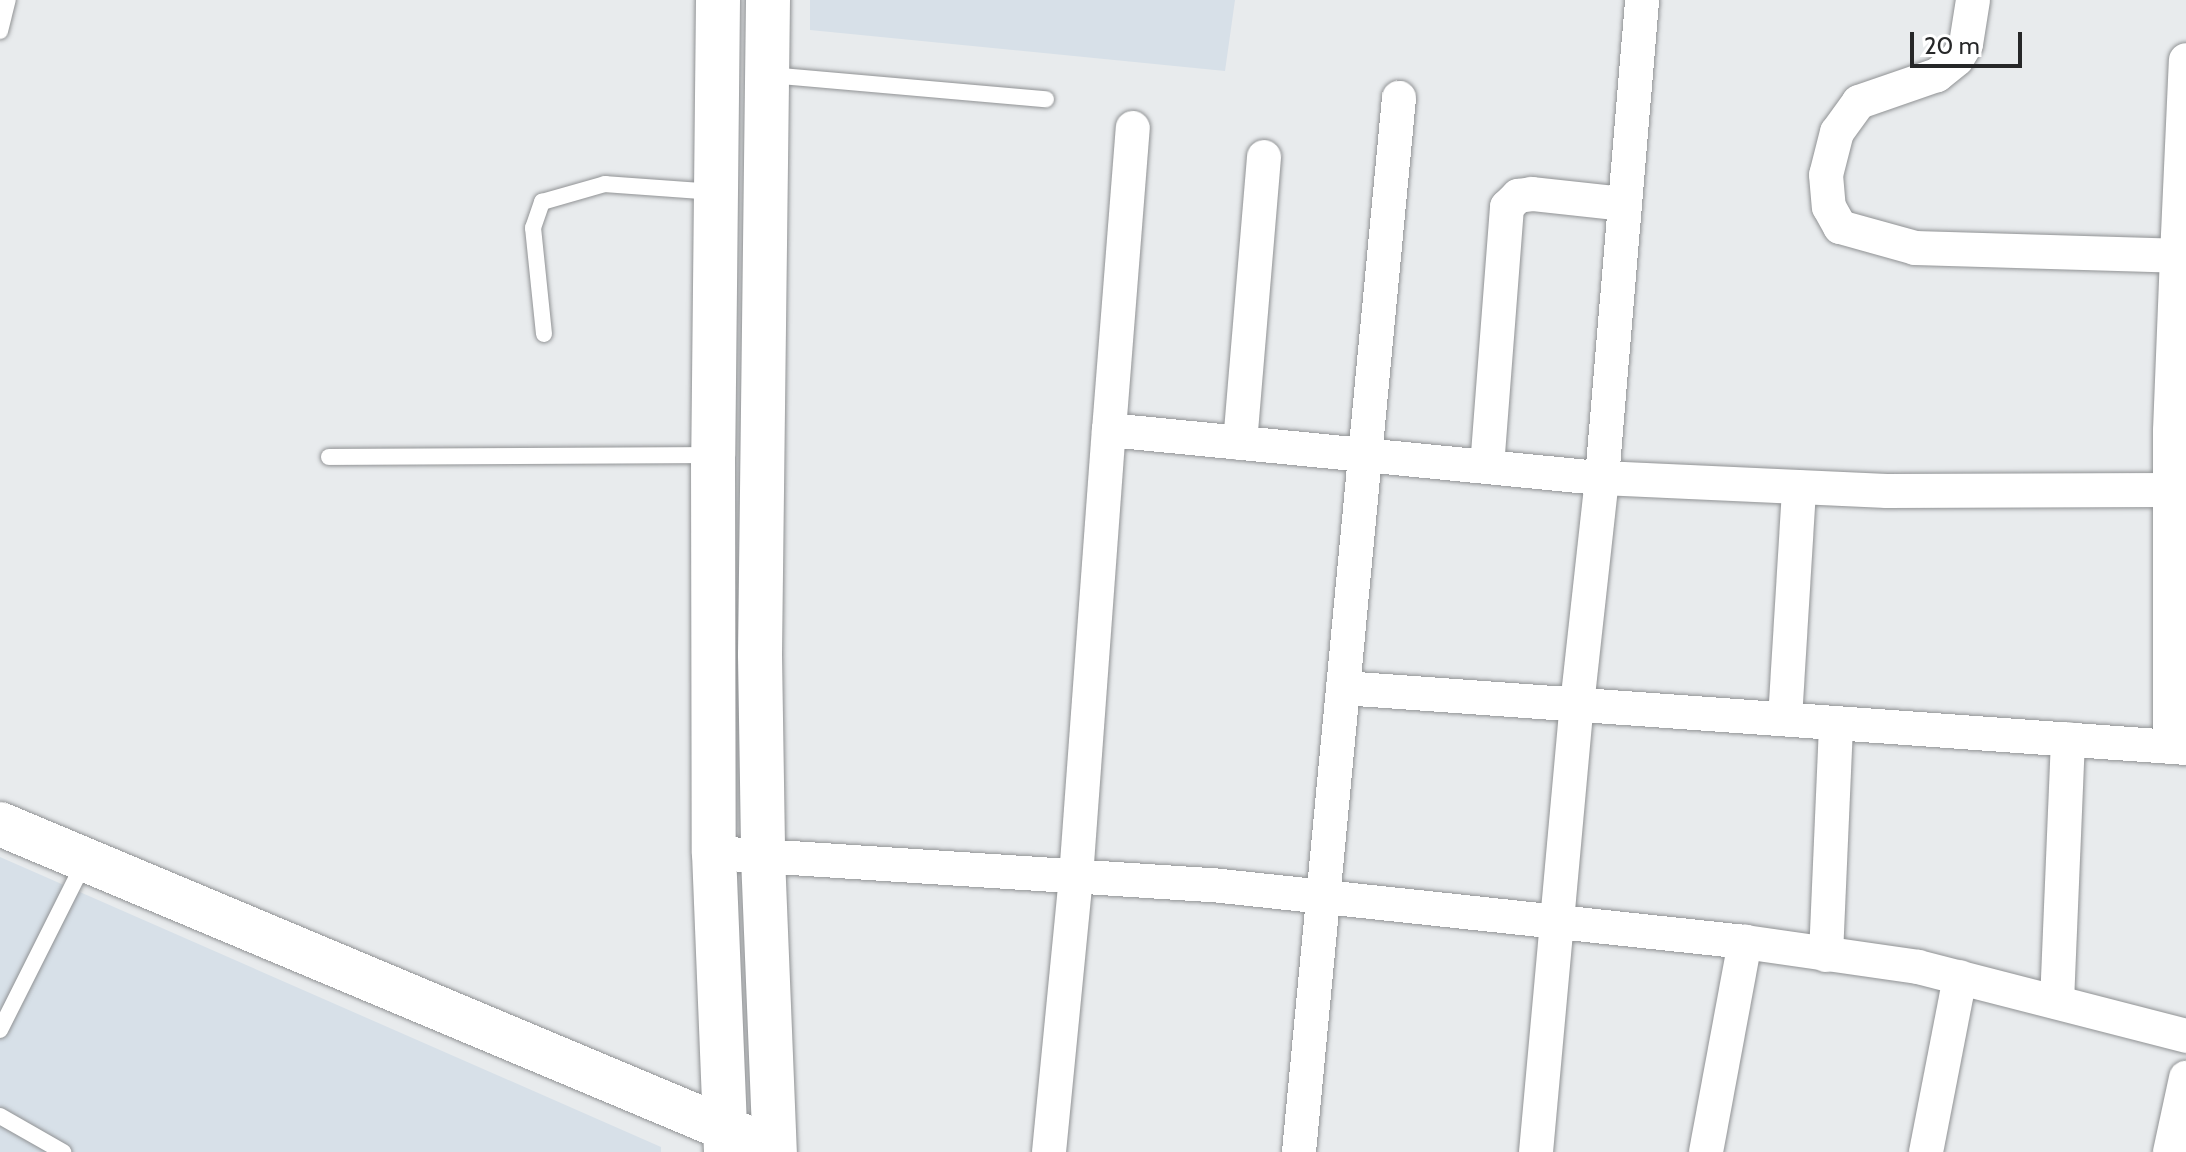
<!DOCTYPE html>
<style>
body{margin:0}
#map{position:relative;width:2186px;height:1152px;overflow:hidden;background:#e8ebed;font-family:Cabin,sans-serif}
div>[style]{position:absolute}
.built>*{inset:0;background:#d7e0e8}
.roads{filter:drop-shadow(0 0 2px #909294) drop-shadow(0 0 2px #909294)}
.lane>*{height:16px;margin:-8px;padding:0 8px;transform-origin:8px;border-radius:8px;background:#fff}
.street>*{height:34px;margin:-17px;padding:0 17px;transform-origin:17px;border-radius:17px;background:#fff}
.secondary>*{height:44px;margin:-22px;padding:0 22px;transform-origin:22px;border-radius:22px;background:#fff}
span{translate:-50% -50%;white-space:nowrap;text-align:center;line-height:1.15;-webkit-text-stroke:7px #fff;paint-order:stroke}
.scale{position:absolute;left:1910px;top:32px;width:112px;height:36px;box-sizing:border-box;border:4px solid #262728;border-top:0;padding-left:10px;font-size:24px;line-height:28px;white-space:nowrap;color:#262728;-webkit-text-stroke:6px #fff;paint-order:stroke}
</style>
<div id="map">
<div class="built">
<div style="clip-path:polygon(810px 0,1235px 0,1225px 71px,810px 30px)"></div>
<div style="clip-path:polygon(0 857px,661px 1147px,661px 1152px,0 1152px)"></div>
</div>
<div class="roads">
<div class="lane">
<div style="left:0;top:31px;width:32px;rotate:-76deg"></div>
<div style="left:769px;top:75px;width:278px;rotate:5deg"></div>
<div style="left:544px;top:334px;width:107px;rotate:-95.9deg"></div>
<div style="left:533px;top:228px;width:28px;rotate:-71deg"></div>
<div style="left:542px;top:202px;width:66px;rotate:-15.9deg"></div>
<div style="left:605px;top:184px;width:109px;rotate:4.2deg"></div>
<div style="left:329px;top:457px;width:382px;rotate:-0.3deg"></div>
<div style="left:0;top:1030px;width:189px;rotate:-63.3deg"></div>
<div style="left:0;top:1116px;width:73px;rotate:29.7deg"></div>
</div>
<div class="street">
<div style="left:1973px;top:0;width:45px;rotate:99deg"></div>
<div style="left:1966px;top:44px;width:17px;rotate:121deg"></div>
<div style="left:1957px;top:59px;width:26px;rotate:141deg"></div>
<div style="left:1937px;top:75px;width:83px;rotate:160.9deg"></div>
<div style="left:1859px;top:102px;width:37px;rotate:126deg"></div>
<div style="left:1837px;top:132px;width:44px;rotate:104.3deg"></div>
<div style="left:1826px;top:175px;width:32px;rotate:85deg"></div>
<div style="left:1829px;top:207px;width:23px;rotate:61deg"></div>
<div style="left:1840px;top:227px;width:78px;rotate:15.6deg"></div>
<div style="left:1915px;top:248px;width:262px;rotate:1.7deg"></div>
<div style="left:2177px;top:256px;width:175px;rotate:92.3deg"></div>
<div style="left:2170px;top:431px;width:316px;rotate:90deg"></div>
<div style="left:2177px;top:256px;width:196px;rotate:-87.4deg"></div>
<div style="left:1109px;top:430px;width:303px;rotate:-85.5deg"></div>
<div style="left:1240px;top:443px;width:287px;rotate:-85.2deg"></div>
<div style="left:1487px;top:467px;width:261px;rotate:-85.6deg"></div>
<div style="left:1507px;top:207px;width:16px;rotate:-45deg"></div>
<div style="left:1518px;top:196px;width:14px;rotate:-8deg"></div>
<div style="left:1532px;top:194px;width:93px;rotate:6.2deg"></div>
<div style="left:1343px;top:688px;width:845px;rotate:4.07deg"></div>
<div style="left:1785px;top:719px;width:232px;rotate:-86.5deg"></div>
<div style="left:714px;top:853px;width:499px;rotate:3.7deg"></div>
<div style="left:1212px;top:885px;width:536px;rotate:6.1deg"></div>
<div style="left:1745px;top:942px;width:175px;rotate:8.2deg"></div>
<div style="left:1918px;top:967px;width:277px;rotate:14.4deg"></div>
<div style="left:1826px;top:955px;width:232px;rotate:-87.5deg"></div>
<div style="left:2057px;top:1002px;width:263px;rotate:-87.6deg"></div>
<div style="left:1049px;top:1152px;width:276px;rotate:-84.4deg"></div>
<div style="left:1076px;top:877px;width:448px;rotate:-85.8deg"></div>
<div style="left:1109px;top:430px;width:495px;rotate:5.6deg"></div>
<div style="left:1602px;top:478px;width:285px;rotate:2.6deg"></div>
<div style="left:1887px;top:491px;width:284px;rotate:-0.2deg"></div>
<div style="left:1299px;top:1152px;width:1059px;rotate:-84.58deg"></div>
<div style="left:1536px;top:1152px;width:449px;rotate:-84.8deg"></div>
<div style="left:1577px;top:705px;width:228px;rotate:-83.7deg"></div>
<div style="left:1602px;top:478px;width:480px;rotate:-85.2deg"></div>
<div style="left:1706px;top:1152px;width:214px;rotate:-79.5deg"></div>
<div style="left:1926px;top:1152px;width:178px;rotate:-79deg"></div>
<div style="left:2170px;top:1152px;width:76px;rotate:-77.8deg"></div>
</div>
<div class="secondary">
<div style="left:718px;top:0;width:455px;rotate:90.6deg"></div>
<div style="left:713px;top:455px;width:398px;rotate:89.9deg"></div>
<div style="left:714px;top:853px;width:299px;rotate:87.7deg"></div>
<div style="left:768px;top:0;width:655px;rotate:90.7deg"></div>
<div style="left:760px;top:655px;width:202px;rotate:89.1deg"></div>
<div style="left:763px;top:857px;width:295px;rotate:87.7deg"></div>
<div style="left:0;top:824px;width:813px;rotate:22.78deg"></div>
</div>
</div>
<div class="scale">20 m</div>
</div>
